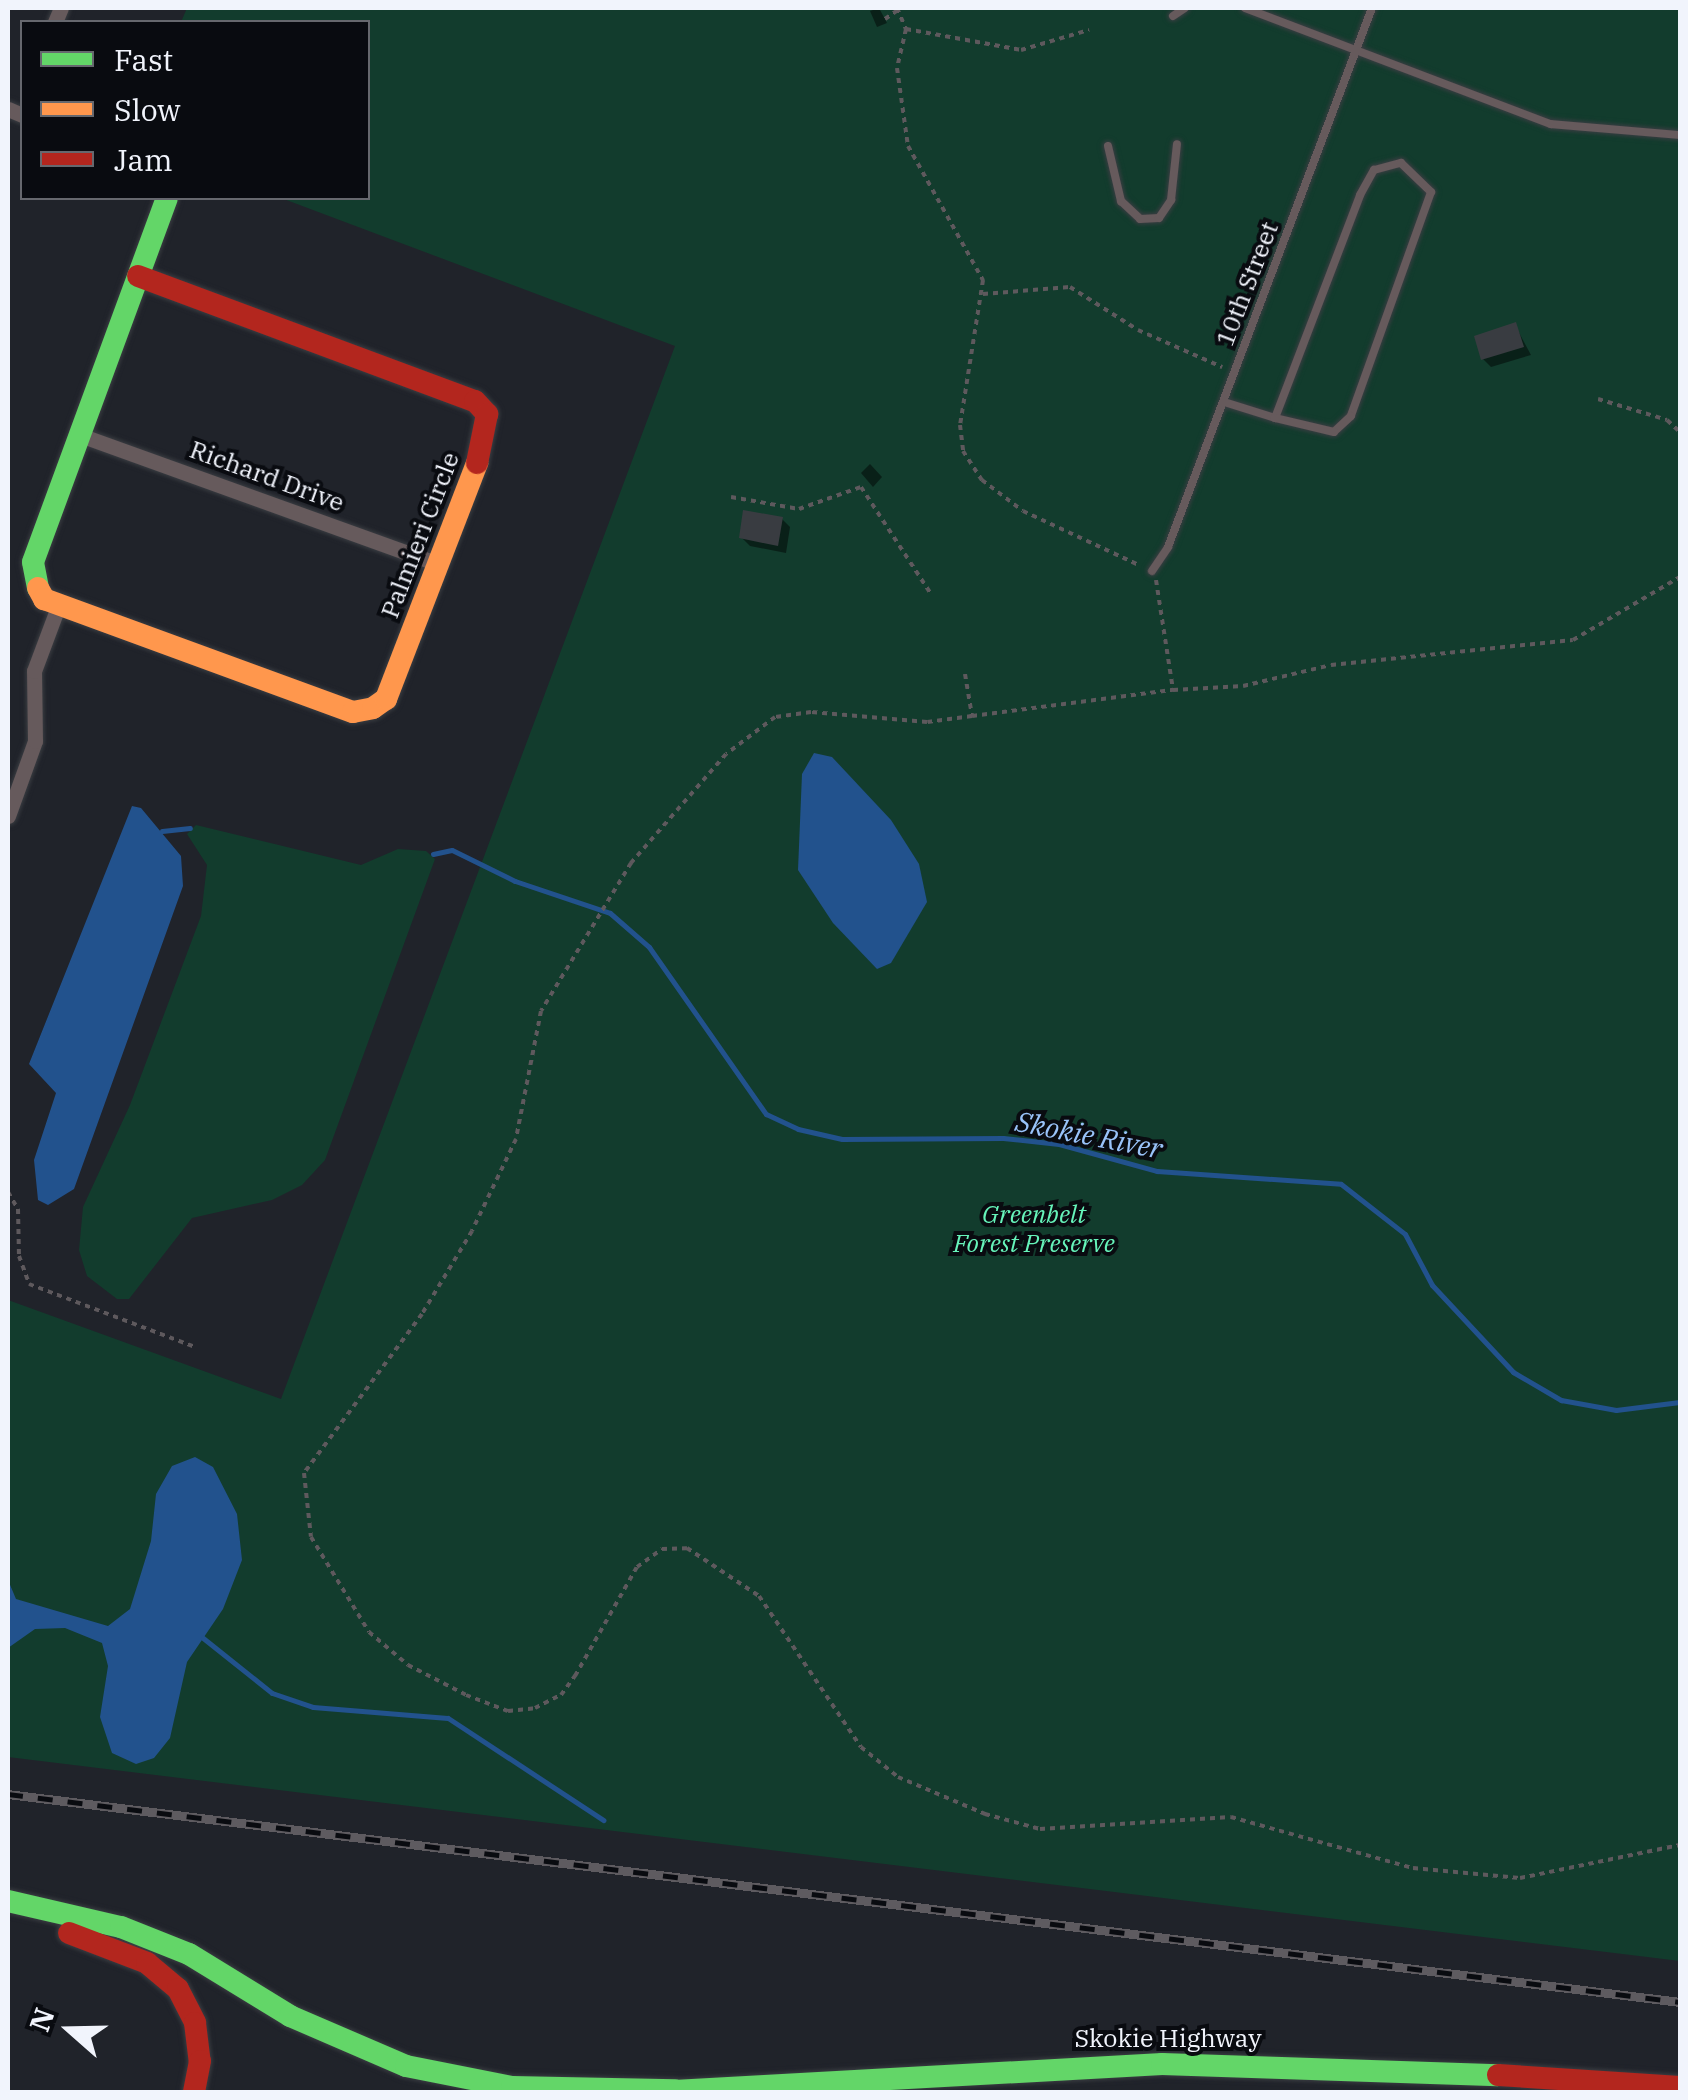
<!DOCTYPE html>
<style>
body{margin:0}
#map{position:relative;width:1688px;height:2100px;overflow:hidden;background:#20232a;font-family:"IBM Plex Serif",serif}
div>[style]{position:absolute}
.green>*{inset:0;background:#123c2d}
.water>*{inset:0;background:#22528d}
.shadow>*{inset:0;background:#0007}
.stream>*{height:5px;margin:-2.5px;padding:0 2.5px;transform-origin:2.5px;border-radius:2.5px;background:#22528d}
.building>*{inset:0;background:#393c41}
.path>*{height:4px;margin-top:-2px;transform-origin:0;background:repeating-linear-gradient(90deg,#5e595d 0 5px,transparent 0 10px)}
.roads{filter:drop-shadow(0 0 2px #3a3d42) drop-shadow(0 0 2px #3a3d42)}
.lane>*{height:8px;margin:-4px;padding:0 4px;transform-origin:4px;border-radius:4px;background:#665a5c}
.street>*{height:15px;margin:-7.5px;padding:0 7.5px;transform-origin:7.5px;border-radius:7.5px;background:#665a5c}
.fast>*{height:22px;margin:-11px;padding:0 11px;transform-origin:11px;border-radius:11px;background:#63d668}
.slow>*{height:22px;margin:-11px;padding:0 11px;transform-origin:11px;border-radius:11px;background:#ff974d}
.jam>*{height:22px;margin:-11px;padding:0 11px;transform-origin:11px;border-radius:11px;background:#b3261e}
.rail>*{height:9px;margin-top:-4.5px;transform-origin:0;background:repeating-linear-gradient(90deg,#090b10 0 15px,#5e5b60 0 30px);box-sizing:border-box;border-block:2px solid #5e5b60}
span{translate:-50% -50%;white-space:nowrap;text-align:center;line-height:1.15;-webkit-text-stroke:8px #090b10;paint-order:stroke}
.street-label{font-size:25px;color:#f1f4fc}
.park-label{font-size:25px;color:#66f4ba;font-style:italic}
.water-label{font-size:28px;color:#99c3f9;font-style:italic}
.frame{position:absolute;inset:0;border:10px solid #f1f4fc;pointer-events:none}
.legend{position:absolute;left:20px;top:20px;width:350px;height:180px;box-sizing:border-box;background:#090b10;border:2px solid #66686e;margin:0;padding:12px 18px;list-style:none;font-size:30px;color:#f1f4fc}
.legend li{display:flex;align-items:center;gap:20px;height:50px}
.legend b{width:50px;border:2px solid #66686e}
.north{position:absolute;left:20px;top:1980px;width:100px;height:100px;-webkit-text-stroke:8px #090b10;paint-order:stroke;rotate:290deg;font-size:28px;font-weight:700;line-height:40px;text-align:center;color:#f1f4fc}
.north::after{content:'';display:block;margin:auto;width:35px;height:45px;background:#f1f4fc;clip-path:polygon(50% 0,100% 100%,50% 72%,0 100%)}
</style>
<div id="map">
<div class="green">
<div style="clip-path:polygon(187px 8px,1680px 8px,1680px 1961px,8px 1757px,8px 1300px,281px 1399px,675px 346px,281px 198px,368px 198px,368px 22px,181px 22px)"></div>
<div style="clip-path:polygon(196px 825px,361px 865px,398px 849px,426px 851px,435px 859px,325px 1160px,302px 1185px,272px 1200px,192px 1218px,129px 1299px,117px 1299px,87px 1276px,79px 1250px,83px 1207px,130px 1105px,201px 916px,207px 865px,187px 834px)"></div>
</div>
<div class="water">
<div style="clip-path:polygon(814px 753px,832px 757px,891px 820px,919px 864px,927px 902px,891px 963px,877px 969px,833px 923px,798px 870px,802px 774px)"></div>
<div style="clip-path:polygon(132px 806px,141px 808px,181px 856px,183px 886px,74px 1189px,48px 1205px,38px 1200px,34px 1160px,56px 1093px,29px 1064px)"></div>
<div style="clip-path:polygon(195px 1457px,213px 1467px,237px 1514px,242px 1560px,223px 1609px,187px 1662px,170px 1738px,154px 1758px,136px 1764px,112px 1753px,100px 1717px,108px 1666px,102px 1643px,65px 1628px,35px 1629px,8px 1648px,8px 1580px,16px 1599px,108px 1626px,130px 1609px,151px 1541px,156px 1494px,172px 1466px)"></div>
</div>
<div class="shadow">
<div style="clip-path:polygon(879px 8px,887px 23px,877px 27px,870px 11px)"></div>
<div style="clip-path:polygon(1515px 325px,1531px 355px,1491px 367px,1483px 359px)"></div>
<div style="clip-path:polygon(870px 464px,882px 477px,873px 487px,861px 473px)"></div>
<div style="clip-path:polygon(782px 519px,790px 527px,786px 553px,750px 546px,741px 537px)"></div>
</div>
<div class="stream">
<div style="left:162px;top:831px;width:28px;rotate:-6deg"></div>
<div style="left:433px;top:854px;width:19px;rotate:-12deg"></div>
<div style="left:452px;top:850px;width:70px;rotate:26.2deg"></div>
<div style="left:515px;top:881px;width:100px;rotate:18.6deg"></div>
<div style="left:610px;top:913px;width:52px;rotate:41.1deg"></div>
<div style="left:649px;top:947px;width:204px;rotate:55deg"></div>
<div style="left:766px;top:1114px;width:35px;rotate:25deg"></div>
<div style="left:798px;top:1129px;width:45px;rotate:12.8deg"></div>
<div style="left:842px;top:1139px;width:161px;rotate:-0.4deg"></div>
<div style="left:1003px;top:1138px;width:56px;rotate:6.1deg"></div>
<div style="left:1059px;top:1144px;width:102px;rotate:15.4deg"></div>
<div style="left:1157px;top:1171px;width:184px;rotate:4deg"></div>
<div style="left:1341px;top:1184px;width:81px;rotate:38deg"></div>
<div style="left:1405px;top:1234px;width:58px;rotate:62.1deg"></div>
<div style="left:1432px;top:1285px;width:119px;rotate:47deg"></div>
<div style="left:1513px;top:1372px;width:56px;rotate:30.3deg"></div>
<div style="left:1561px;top:1400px;width:56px;rotate:10.3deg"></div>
<div style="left:1616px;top:1410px;width:64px;rotate:-7.1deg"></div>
<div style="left:203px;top:1638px;width:88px;rotate:38.6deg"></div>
<div style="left:272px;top:1693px;width:43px;rotate:18.9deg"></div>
<div style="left:313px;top:1707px;width:135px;rotate:4.7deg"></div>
<div style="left:448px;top:1718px;width:186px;rotate:33.3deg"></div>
</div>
<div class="building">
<div style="clip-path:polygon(1516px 322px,1524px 347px,1481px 360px,1474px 336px)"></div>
<div style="clip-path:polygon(743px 510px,783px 517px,778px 546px,739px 538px)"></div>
</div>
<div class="path">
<div style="left:897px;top:8px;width:23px;rotate:67deg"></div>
<div style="left:906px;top:29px;width:40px;rotate:103deg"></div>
<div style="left:897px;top:68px;width:79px;rotate:82deg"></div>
<div style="left:908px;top:146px;width:154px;rotate:60.8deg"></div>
<div style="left:983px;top:280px;width:147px;rotate:99deg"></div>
<div style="left:960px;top:425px;width:26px;rotate:83deg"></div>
<div style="left:963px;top:451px;width:35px;rotate:57deg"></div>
<div style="left:982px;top:480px;width:51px;rotate:37.1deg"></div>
<div style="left:1023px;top:511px;width:128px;rotate:25deg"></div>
<div style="left:885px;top:19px;width:19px;rotate:-35deg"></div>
<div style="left:906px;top:29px;width:117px;rotate:10.3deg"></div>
<div style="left:1021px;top:50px;width:71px;rotate:-16.4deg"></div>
<div style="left:983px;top:294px;width:87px;rotate:-4.6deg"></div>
<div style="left:1070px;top:287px;width:80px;rotate:32.3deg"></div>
<div style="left:1138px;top:330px;width:92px;rotate:23.8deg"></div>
<div style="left:1598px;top:399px;width:72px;rotate:16.9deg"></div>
<div style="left:1667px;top:420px;width:18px;rotate:43deg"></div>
<div style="left:731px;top:497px;width:69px;rotate:10deg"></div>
<div style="left:799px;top:509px;width:66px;rotate:-19.5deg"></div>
<div style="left:861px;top:487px;width:128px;rotate:56.8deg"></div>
<div style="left:1156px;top:580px;width:111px;rotate:81.2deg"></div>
<div style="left:1173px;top:690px;width:70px;rotate:-3.3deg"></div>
<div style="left:1243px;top:686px;width:90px;rotate:-13.4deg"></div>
<div style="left:1331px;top:665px;width:243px;rotate:-5.9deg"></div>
<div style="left:1573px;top:640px;width:124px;rotate:-30.5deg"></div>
<div style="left:965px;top:674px;width:43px;rotate:80.5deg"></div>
<div style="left:972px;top:716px;width:203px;rotate:-7.4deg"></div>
<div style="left:972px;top:716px;width:45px;rotate:172.4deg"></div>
<div style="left:927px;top:722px;width:116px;rotate:-175.1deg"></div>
<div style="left:811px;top:712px;width:36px;rotate:172deg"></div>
<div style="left:775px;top:717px;width:61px;rotate:142.9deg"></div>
<div style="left:726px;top:754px;width:145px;rotate:131.1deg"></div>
<div style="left:631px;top:863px;width:173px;rotate:121.3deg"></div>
<div style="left:541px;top:1011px;width:130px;rotate:101.1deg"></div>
<div style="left:516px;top:1139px;width:102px;rotate:115.6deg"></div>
<div style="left:472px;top:1231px;width:97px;rotate:121.1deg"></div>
<div style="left:422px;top:1314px;width:198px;rotate:126.6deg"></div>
<div style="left:304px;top:1473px;width:64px;rotate:83.8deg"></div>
<div style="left:311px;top:1537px;width:111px;rotate:58.6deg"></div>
<div style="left:369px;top:1632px;width:51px;rotate:40.2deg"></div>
<div style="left:408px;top:1665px;width:65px;rotate:27.3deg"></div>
<div style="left:466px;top:1695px;width:45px;rotate:20.9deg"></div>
<div style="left:508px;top:1711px;width:27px;rotate:-6deg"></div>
<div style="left:535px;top:1708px;width:29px;rotate:-27deg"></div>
<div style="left:561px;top:1695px;width:24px;rotate:-54deg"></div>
<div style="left:575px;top:1676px;width:125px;rotate:-60.4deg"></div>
<div style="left:637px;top:1567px;width:31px;rotate:-36deg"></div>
<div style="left:662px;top:1549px;width:25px;rotate:-2deg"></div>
<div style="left:687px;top:1548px;width:87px;rotate:33.7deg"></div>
<div style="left:759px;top:1596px;width:182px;rotate:56deg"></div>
<div style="left:861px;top:1747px;width:48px;rotate:39deg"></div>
<div style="left:898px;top:1777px;width:95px;rotate:23deg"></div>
<div style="left:985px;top:1814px;width:57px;rotate:15.3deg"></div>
<div style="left:1040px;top:1829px;width:191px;rotate:-3.6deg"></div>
<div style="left:1231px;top:1817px;width:189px;rotate:15.7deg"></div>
<div style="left:1413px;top:1868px;width:107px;rotate:5.3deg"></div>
<div style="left:1520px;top:1878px;width:163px;rotate:-11.7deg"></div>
<div style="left:8px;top:1192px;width:20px;rotate:60deg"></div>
<div style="left:18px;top:1209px;width:47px;rotate:88.8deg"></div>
<div style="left:19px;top:1256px;width:30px;rotate:70deg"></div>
<div style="left:29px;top:1284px;width:178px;rotate:20.8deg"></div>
</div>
<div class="roads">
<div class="lane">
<div style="left:1245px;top:8px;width:327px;rotate:20.8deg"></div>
<div style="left:1551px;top:124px;width:129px;rotate:4.9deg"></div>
<div style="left:1173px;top:16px;width:14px;rotate:-34deg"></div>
<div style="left:1108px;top:146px;width:57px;rotate:76.7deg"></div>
<div style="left:1121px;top:201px;width:26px;rotate:43deg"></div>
<div style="left:1140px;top:219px;width:19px;rotate:-3deg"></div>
<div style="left:1159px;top:218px;width:22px;rotate:-56deg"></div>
<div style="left:1171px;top:200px;width:56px;rotate:-83.9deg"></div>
<div style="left:1224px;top:402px;width:53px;rotate:17.4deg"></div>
<div style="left:1275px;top:418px;width:239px;rotate:-69.1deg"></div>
<div style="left:1360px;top:195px;width:29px;rotate:-61deg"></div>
<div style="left:1374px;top:170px;width:28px;rotate:-15deg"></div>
<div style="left:1401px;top:163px;width:42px;rotate:44deg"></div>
<div style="left:1431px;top:192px;width:238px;rotate:109.7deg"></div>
<div style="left:1351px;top:416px;width:23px;rotate:137deg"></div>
<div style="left:1334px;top:432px;width:61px;rotate:-166.7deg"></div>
<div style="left:1152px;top:571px;width:29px;rotate:-56deg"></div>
<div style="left:1168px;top:547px;width:576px;rotate:-69.27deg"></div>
</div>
<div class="street">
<div style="left:55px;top:22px;width:15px;rotate:-67deg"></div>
<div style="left:8px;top:109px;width:15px;rotate:23deg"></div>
<div style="left:80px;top:435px;width:381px;rotate:19.8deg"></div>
<div style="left:8px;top:816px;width:80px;rotate:-70.2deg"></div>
<div style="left:35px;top:741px;width:70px;rotate:-90.8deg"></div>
<div style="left:34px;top:671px;width:72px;rotate:-69.5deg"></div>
</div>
<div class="fast">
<div style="left:38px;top:588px;width:26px;rotate:-101deg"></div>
<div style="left:33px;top:562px;width:388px;rotate:-69.8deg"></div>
<div style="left:8px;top:1901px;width:116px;rotate:13deg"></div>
<div style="left:121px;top:1927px;width:73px;rotate:21.7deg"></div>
<div style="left:189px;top:1954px;width:119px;rotate:31.5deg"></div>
<div style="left:290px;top:2016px;width:126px;rotate:23.3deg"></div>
<div style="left:406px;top:2066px;width:108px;rotate:11.2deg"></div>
<div style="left:512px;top:2087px;width:163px;rotate:1.1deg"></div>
<div style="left:656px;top:2092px;width:507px;rotate:-3.17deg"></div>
<div style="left:1162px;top:2064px;width:336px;rotate:1.9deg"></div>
</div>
<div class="slow">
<div style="left:38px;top:588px;width:13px;rotate:61deg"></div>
<div style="left:44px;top:599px;width:329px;rotate:20.1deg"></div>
<div style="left:353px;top:712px;width:20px;rotate:-11deg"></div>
<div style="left:373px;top:708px;width:16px;rotate:-35deg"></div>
<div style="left:386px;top:699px;width:253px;rotate:-68.9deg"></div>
</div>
<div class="jam">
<div style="left:138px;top:276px;width:359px;rotate:20.4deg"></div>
<div style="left:475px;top:401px;width:18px;rotate:47deg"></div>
<div style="left:487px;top:414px;width:50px;rotate:101.5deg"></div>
<div style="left:69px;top:1933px;width:84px;rotate:21deg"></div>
<div style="left:147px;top:1963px;width:40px;rotate:40deg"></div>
<div style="left:178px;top:1989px;width:38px;rotate:63deg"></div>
<div style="left:195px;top:2023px;width:38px;rotate:83deg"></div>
<div style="left:200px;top:2061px;width:32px;rotate:101deg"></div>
<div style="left:1498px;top:2075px;width:182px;rotate:3.8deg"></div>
</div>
</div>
<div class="rail">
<div style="left:8px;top:1794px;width:1685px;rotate:7.09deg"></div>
</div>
<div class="street-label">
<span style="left:1247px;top:284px;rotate:-69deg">10th Street</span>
<span style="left:267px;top:476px;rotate:20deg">Richard Drive</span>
<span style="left:420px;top:535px;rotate:-69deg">Palmieri Circle</span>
<span style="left:1168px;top:2038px">Skokie Highway</span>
</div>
<div class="park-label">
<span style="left:1034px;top:1229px">Greenbelt<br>Forest Preserve</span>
</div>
<div class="water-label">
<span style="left:1089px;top:1135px;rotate:11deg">Skokie River</span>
</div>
<div class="frame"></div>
<ul class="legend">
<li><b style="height:12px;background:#63d668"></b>Fast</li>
<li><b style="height:12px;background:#ff974d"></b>Slow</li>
<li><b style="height:12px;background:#b3261e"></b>Jam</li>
</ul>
<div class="north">N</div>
</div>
